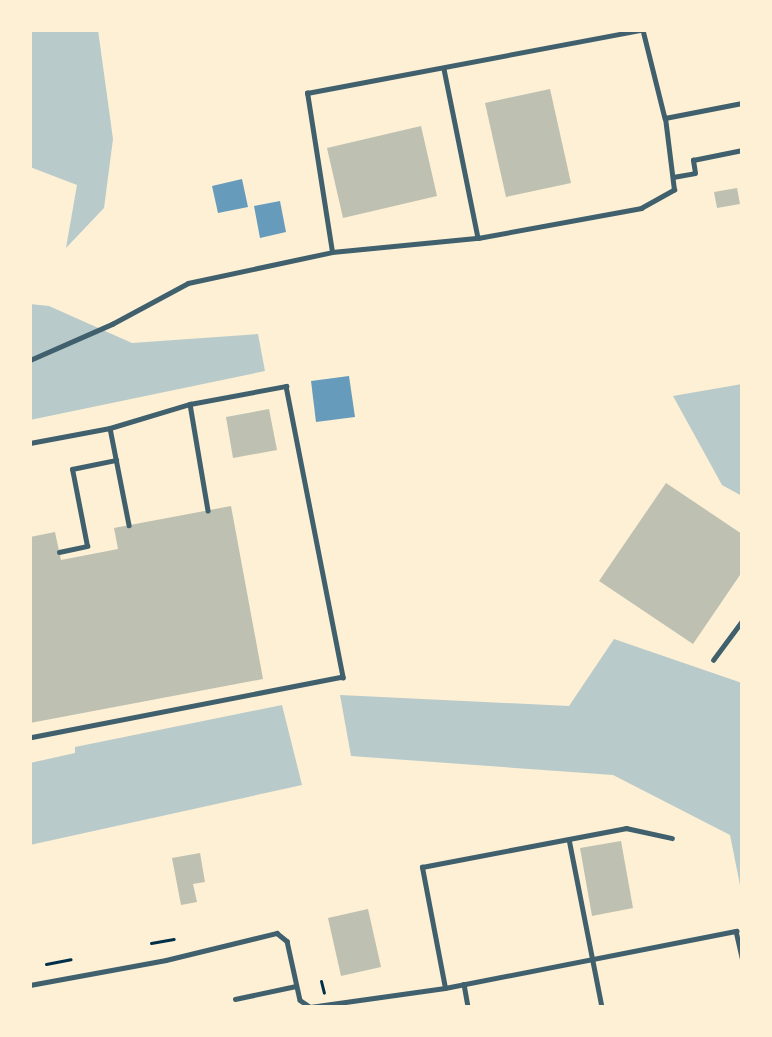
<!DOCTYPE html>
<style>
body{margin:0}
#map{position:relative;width:772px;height:1037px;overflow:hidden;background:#fdf0d5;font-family:Figtree,sans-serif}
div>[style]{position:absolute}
.green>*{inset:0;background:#b9caca}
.water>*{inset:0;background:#669bbc}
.building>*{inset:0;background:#bec0b2}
.path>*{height:3px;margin:-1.5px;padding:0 1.5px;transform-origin:1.5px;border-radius:1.5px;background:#003049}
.service>*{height:4.5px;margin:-2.25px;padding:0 2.25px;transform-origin:2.25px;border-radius:2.25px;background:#3f606c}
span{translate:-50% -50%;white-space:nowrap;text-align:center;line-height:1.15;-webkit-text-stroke:5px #fdf0d5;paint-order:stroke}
.frame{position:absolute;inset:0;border:32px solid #fdf0d5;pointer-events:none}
</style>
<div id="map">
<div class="green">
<div style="clip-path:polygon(30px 30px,98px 30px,113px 139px,104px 208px,66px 248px,77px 185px,30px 167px)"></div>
<div style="clip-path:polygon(30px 304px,49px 306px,132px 343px,258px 334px,265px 371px,30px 420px)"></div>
<div style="clip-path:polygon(742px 384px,742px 496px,722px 485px,673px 396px)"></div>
<div style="clip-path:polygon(614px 639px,742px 683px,742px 895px,730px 835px,613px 775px,351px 756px,340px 695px,569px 706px)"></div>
<div style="clip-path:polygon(282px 705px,302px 785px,30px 845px,30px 763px,75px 753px,75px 747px)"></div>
</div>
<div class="water">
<div style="clip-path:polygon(242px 179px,248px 207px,218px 213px,212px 186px)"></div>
<div style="clip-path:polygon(280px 201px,286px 232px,260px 238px,254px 206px)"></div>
<div style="clip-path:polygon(349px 376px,355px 417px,316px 422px,311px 381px)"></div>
</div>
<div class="building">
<div style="clip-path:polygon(550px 89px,571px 183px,506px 197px,485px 103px)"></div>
<div style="clip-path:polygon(421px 126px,437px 196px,343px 218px,327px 148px)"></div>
<div style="clip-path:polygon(737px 188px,740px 204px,717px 208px,714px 192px)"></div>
<div style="clip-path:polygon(269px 409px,277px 450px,233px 458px,226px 417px)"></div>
<div style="clip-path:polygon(666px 483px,742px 534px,742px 572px,693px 644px,599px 581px)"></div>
<div style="clip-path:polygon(231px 506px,263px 679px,30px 723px,30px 537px,55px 532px,61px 560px,118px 549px,114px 528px)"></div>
<div style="clip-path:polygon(621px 841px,633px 908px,592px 916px,580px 848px)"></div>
<div style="clip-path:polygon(200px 853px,205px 882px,193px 884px,197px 902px,181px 905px,172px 858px)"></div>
<div style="clip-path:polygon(368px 909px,381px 967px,341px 976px,328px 918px)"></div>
</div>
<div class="path">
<div style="left:151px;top:943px;width:23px;rotate:-10deg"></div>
<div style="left:46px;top:964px;width:25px;rotate:-11deg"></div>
<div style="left:321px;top:981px;width:12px;rotate:76deg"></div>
</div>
<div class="service">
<div style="left:643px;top:30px;width:91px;rotate:76deg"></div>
<div style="left:444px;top:69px;width:172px;rotate:78.6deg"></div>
<div style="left:673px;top:177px;width:22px;rotate:-10deg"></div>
<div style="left:695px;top:173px;width:13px;rotate:-99deg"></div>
<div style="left:693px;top:160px;width:50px;rotate:-11.5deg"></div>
<div style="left:332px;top:252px;width:161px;rotate:-98.9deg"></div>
<div style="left:307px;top:93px;width:341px;rotate:-10.7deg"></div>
<div style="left:30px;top:360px;width:90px;rotate:-23.7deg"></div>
<div style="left:112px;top:324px;width:86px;rotate:-28.3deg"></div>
<div style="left:188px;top:283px;width:147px;rotate:-12.1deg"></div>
<div style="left:332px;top:252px;width:147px;rotate:-5.5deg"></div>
<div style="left:478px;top:238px;width:166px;rotate:-10.4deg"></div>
<div style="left:641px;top:208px;width:38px;rotate:-29deg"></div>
<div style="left:674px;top:190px;width:73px;rotate:-97.1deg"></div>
<div style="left:665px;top:118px;width:78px;rotate:-11deg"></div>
<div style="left:190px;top:404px;width:108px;rotate:80.4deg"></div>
<div style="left:110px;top:428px;width:99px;rotate:78.9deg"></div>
<div style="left:30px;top:443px;width:81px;rotate:-10.6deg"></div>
<div style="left:110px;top:428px;width:84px;rotate:-16.7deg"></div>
<div style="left:190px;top:404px;width:98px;rotate:-10.6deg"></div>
<div style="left:286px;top:386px;width:297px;rotate:78.9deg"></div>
<div style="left:343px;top:677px;width:319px;rotate:169deg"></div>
<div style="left:59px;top:552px;width:29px;rotate:-12deg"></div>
<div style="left:87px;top:546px;width:78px;rotate:-101deg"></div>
<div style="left:72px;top:469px;width:45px;rotate:-11.6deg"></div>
<div style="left:713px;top:660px;width:49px;rotate:-53.4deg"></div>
<div style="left:569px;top:839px;width:171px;rotate:78.9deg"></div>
<div style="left:464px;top:984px;width:23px;rotate:80deg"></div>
<div style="left:30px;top:985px;width:138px;rotate:-10.4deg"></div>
<div style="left:166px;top:960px;width:114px;rotate:-13.7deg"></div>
<div style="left:277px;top:933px;width:13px;rotate:39deg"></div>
<div style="left:287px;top:941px;width:60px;rotate:77.6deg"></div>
<div style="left:300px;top:1000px;width:12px;rotate:35deg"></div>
<div style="left:310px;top:1007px;width:136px;rotate:-8deg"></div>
<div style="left:445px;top:988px;width:297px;rotate:-11.1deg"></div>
<div style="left:736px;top:931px;width:28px;rotate:77deg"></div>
<div style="left:445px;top:988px;width:123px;rotate:-100.8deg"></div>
<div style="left:422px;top:867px;width:208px;rotate:-10.8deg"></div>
<div style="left:626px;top:828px;width:47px;rotate:12.3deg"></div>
<div style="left:235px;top:999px;width:62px;rotate:-12deg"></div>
</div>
<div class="frame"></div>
</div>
